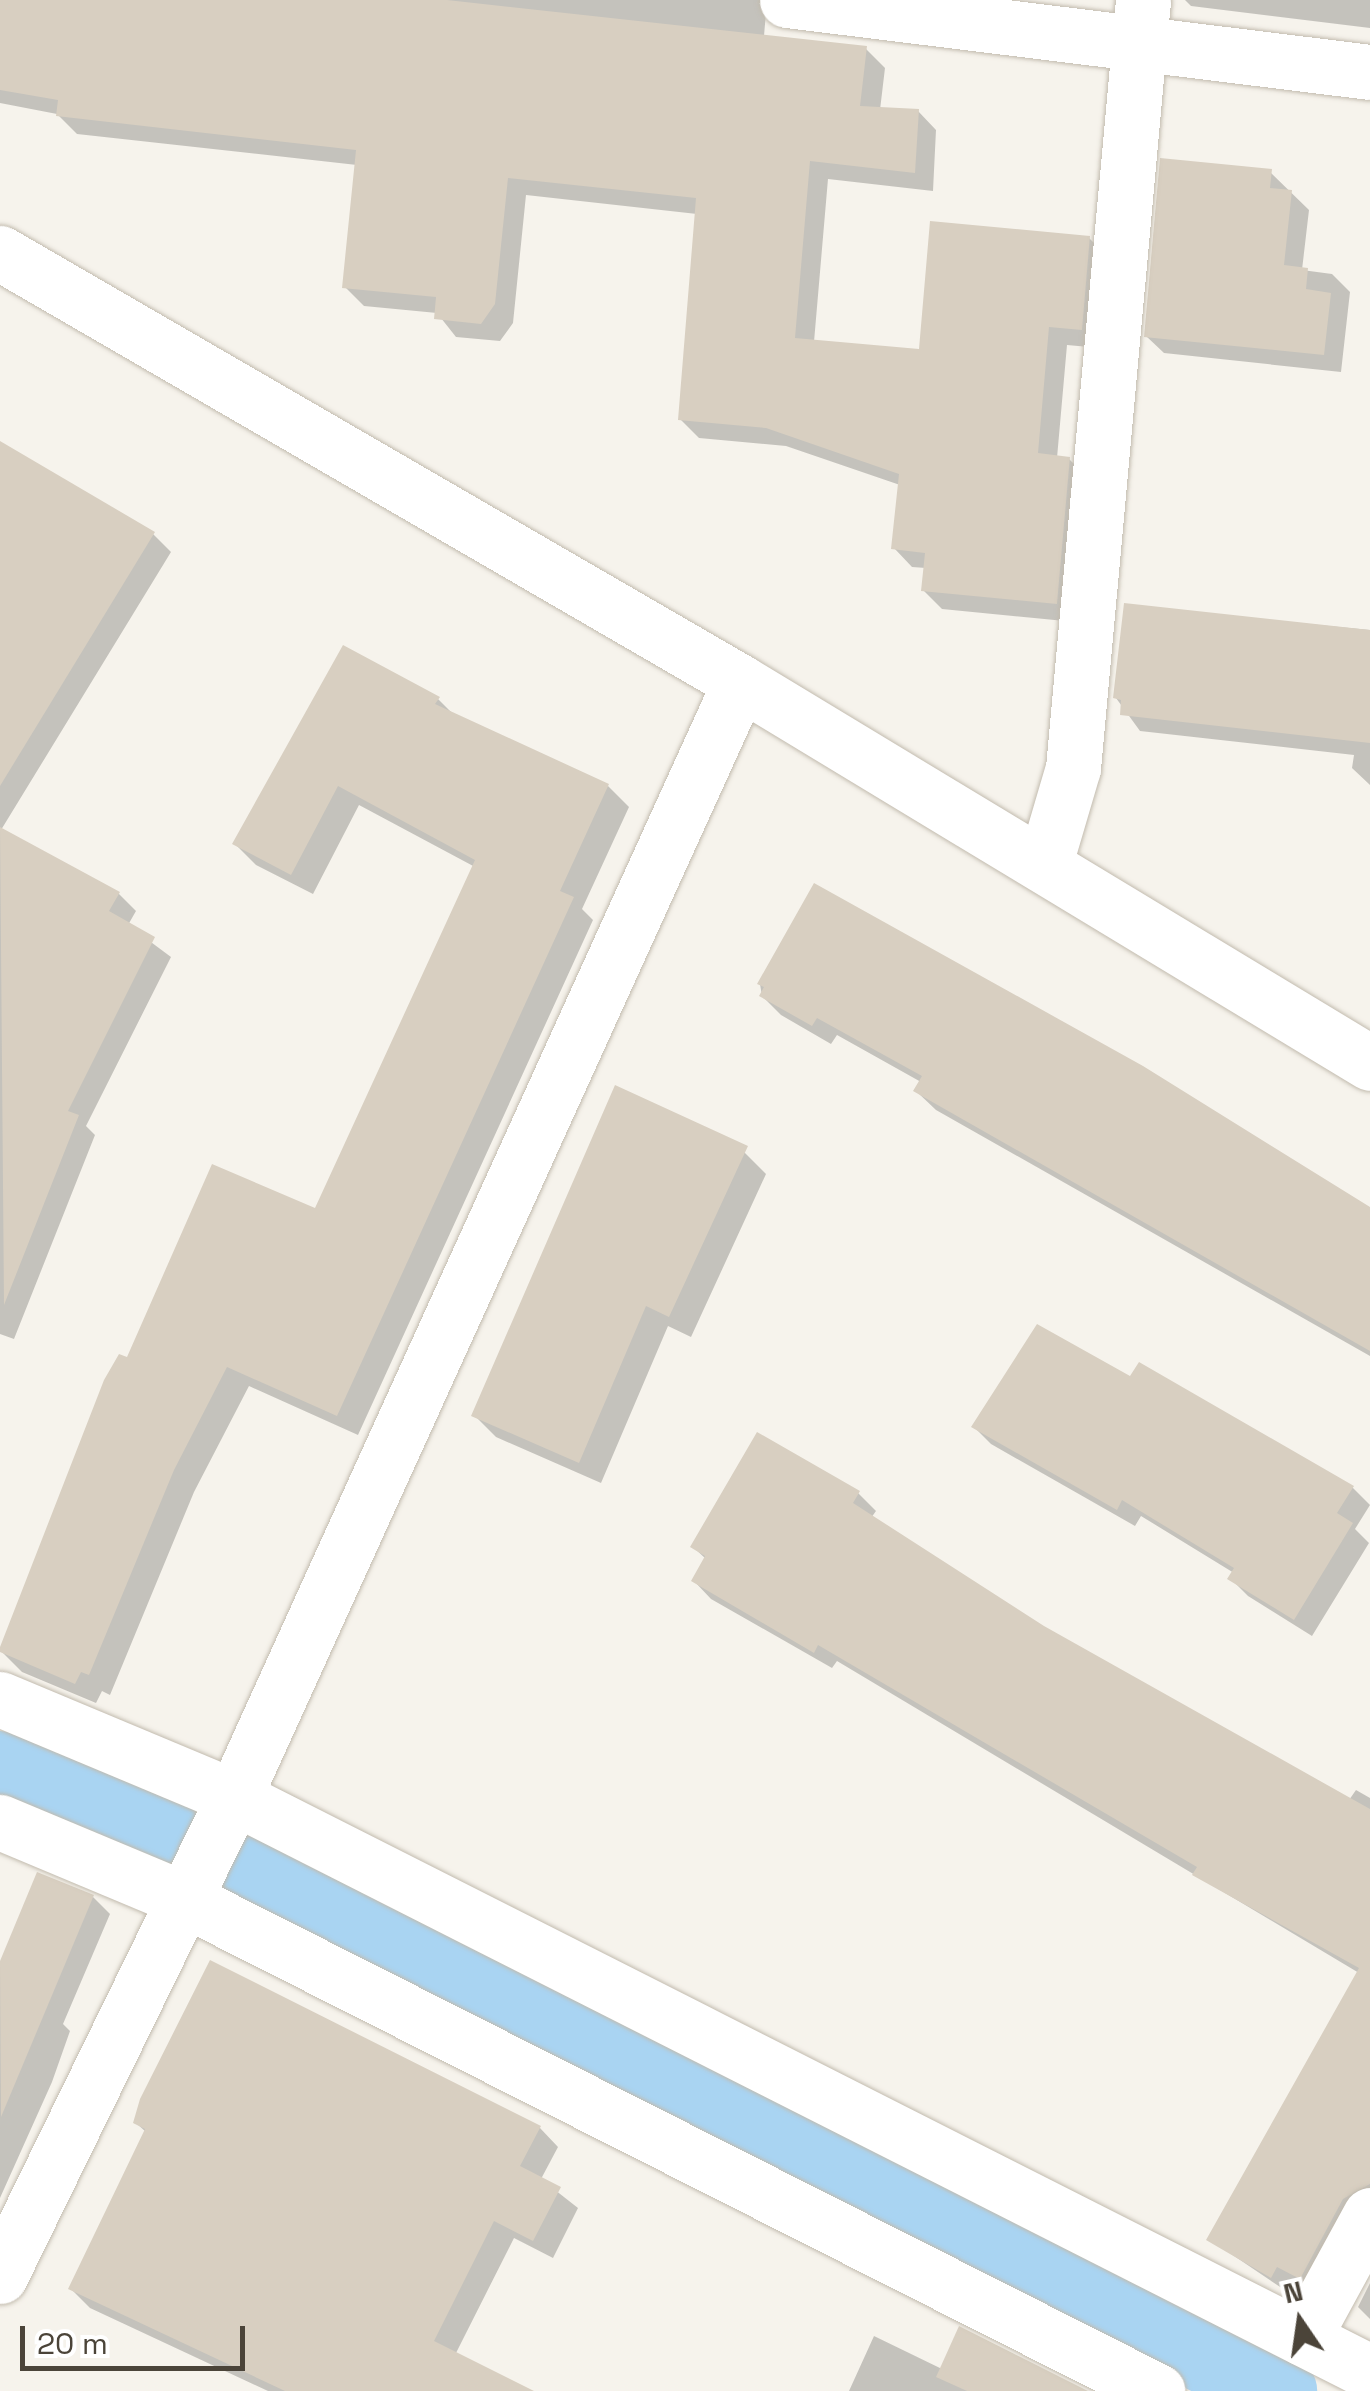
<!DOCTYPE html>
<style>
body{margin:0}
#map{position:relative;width:1370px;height:2391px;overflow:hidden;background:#f6f3ec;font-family:"Space Grotesk",sans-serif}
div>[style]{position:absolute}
.shadow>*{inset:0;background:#0003}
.canal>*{height:78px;margin:-39px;padding:0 39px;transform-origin:39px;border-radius:39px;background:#a9d4f2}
.building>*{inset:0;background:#d8cfc1}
.roads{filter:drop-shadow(0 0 2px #c2bbae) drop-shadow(0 0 2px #c2bbae)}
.minor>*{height:55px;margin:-27.5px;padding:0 27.5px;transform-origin:27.5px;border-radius:27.5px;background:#fff}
span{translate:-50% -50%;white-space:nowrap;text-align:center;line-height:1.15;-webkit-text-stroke:8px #fff;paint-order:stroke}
.north{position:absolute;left:1250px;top:2271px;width:100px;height:100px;-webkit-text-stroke:8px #fff;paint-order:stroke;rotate:347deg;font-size:28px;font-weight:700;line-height:40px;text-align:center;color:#4b4439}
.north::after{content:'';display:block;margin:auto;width:35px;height:45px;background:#4b4439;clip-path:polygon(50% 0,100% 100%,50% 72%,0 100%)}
.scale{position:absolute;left:20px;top:2326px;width:225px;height:45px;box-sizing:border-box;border:5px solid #4b4439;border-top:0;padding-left:12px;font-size:30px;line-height:35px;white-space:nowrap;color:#4b4439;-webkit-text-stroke:8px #fff;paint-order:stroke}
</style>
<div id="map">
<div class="shadow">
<div style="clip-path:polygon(0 0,767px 0,764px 36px,866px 49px,885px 68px,880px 110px,918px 111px,936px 130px,933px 191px,828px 179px,814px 342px,921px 352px,1089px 238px,1108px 257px,1100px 348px,1067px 345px,1057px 458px,1069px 459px,1088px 478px,1075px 622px,942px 609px,923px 590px,926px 568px,912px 567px,894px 548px,900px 485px,786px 446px,699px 438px,680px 419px,697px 214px,526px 195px,513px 323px,500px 341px,456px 337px,437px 313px,364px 306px,345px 287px,357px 165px,77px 134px,57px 114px,0 103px)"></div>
<div style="clip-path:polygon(1185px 0,1370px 0,1370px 28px,1191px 6px)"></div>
<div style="clip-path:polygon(1270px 172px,1309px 210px,1302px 270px,1332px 274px,1350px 292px,1341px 372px,1164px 353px,1146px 336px)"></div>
<div style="clip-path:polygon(0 448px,153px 534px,171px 552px,1px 830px,119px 894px,136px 911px,128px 925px,171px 957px,86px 1126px,95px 1135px,14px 1339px,0 1334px)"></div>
<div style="clip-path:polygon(1126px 606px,1370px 630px,1370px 785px,1352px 768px,1354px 755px,1140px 731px,1116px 698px)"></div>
<div style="clip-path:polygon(438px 699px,456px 717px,608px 786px,629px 807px,582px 909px,593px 920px,358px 1435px,249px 1386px,194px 1492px,110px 1695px,102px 1691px,96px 1703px,22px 1672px,1px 1651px,128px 1360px,317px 1211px,475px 867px,359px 805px,313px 894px,256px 865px,235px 844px)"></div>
<div style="clip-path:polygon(760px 984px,1370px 1208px,1370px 1356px,936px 1110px,916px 1091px,921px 1082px,837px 1035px,831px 1044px,781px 1015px,762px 996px)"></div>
<div style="clip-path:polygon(744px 1152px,766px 1174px,691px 1337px,668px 1326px,601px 1483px,496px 1437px,474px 1415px)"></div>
<div style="clip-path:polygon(1131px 1380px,1353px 1488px,1370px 1505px,1355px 1529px,1369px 1543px,1312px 1636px,1248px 1596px,1231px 1579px,1234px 1573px,1141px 1516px,1135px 1526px,991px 1444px,974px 1427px)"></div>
<div style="clip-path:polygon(858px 1493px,876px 1511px,871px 1518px,1043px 1628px,1349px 1800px,1356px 1790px,1370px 1798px,1370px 2211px,1318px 2294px,1296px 2283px,1289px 2293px,1209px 2239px,1359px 1973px,837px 1661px,832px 1668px,711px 1599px,694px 1581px,706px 1559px,693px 1547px)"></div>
<div style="clip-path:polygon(39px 1875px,93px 1897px,110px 1914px,63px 2024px,70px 2031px,52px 2082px,0 2198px,0 1967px)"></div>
<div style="clip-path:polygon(136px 2123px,540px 2128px,558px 2147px,541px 2179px,578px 2208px,553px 2258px,514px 2238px,456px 2353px,490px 2391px,268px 2391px,90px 2308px,71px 2289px,146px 2132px)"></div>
<div style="clip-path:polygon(1370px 2283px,1370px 2319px,1358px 2307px)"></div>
<div style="clip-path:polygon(874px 2336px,942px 2369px,1048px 2391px,849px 2391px)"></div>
</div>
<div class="canal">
<div style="left:0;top:1770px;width:280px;rotate:22.7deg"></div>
<div style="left:258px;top:1878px;width:1142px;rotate:26.7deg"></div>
</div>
<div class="building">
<div style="clip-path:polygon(0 0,447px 0,867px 46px,860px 106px,919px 109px,915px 173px,810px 161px,795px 338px,919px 349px,930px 221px,1090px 236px,1082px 330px,1049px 327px,1038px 453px,1070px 457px,1057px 604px,921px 591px,925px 553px,891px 549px,899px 474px,766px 428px,678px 420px,696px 198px,508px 178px,495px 304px,481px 324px,434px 319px,436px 297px,342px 288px,356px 150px,56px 116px,58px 100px,0 90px)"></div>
<div style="clip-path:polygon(1160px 158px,1272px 169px,1270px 188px,1292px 190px,1284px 265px,1308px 268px,1306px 289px,1331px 293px,1324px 355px,1144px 337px)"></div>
<div style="clip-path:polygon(0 441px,155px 532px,0 786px)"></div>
<div style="clip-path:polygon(1124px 603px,1370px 630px,1370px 743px,1120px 715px,1121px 700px,1113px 698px)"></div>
<div style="clip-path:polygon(343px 645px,440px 697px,435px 704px,609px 784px,560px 891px,574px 897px,337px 1416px,227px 1367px,174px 1470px,89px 1675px,81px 1672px,75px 1684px,0 1652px,0 1647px,104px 1380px,119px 1354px,127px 1357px,212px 1164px,315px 1208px,475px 860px,338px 786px,291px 875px,232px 844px)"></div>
<div style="clip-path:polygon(0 827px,120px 892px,109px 911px,155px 937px,68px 1111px,79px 1115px,4px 1305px)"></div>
<div style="clip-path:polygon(814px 883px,1143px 1066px,1370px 1207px,1370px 1351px,913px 1091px,922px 1076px,817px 1018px,812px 1026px,759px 996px,764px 987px,757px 984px)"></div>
<div style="clip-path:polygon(615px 1085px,748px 1146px,669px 1317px,646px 1306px,579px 1463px,471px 1416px)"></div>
<div style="clip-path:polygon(1037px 1324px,1130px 1376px,1139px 1362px,1354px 1486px,1337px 1513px,1353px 1523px,1294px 1620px,1227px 1579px,1234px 1568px,1122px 1500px,1117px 1510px,971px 1427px)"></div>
<div style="clip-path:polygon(757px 1432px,860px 1491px,853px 1503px,1044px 1626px,1370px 1809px,1370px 2184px,1343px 2199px,1300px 2279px,1277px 2267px,1271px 2278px,1206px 2240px,1359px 1968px,1192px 1875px,1197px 1867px,818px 1645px,814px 1653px,691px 1581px,705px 1556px,690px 1547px)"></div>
<div style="clip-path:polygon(37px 1872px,94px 1895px,1px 2117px,0 1961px)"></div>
<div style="clip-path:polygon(210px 1960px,541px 2126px,520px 2166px,561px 2187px,533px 2241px,494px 2221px,434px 2341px,534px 2391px,285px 2391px,68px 2289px,145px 2129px,133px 2123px,140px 2099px)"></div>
<div style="clip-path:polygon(959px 2326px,1088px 2391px,967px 2391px,936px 2377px)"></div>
</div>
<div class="roads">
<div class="minor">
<div style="left:787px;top:0;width:587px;rotate:7.04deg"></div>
<div style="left:0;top:253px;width:855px;rotate:30.1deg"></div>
<div style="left:740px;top:682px;width:736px;rotate:31.16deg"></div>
<div style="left:1045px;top:863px;width:99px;rotate:-73.6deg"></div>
<div style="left:1073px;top:768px;width:771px;rotate:-84.79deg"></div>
<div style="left:0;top:1699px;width:254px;rotate:22.7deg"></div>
<div style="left:234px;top:1797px;width:1273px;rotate:26.85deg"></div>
<div style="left:0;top:1822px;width:197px;rotate:22.7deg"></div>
<div style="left:182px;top:1898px;width:1093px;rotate:26.82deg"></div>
<div style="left:0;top:2276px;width:533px;rotate:-63.96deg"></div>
<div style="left:234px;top:1797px;width:1224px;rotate:-65.59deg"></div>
<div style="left:1303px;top:2338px;width:140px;rotate:-61.4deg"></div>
</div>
</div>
<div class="north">N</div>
<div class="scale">20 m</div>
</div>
